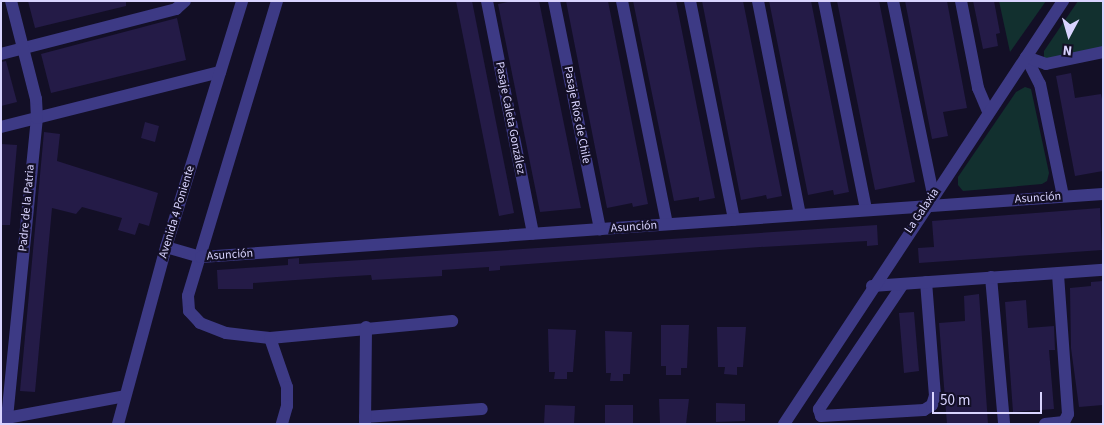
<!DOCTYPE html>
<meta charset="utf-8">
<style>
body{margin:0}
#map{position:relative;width:1104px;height:425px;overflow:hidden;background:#130f26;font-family:"Source Sans 3",sans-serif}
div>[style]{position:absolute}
.green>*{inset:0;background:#12302f}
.building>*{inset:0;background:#241b47}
.minor>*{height:12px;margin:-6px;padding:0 6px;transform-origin:6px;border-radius:6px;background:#3d3a85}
span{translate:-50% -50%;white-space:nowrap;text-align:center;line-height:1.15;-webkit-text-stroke:4.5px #130f26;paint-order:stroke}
.street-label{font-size:12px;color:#d9d4ff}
.frame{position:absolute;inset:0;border:2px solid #d9d4ff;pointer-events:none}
.north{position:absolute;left:1044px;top:10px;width:50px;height:50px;-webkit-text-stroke:4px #130f26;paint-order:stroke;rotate:186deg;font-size:14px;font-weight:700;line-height:20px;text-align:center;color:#d9d4ff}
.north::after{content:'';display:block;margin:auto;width:18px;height:22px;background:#d9d4ff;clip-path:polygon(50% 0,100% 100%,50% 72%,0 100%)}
.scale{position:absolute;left:932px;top:392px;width:110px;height:22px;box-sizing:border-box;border:2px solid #d9d4ff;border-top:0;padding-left:6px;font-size:15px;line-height:18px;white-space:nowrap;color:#d9d4ff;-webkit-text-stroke:4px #130f26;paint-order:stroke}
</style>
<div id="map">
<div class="green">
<div style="clip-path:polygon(999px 1px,1046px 1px,1010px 52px)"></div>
<div style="clip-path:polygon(1078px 1px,1103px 1px,1103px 53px,1044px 59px,1044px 51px)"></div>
<div style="clip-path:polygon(1025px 87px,1031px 89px,1049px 173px,1047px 181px,1042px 184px,963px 191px,958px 185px,958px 177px,1016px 92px)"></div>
</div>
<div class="building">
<div style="clip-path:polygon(28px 1px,126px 1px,126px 6px,35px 28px)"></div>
<div style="clip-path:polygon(456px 1px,472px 1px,514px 213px,499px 216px)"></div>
<div style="clip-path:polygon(512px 1px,539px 1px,581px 208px,540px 212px,498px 4px)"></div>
<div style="clip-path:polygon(566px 1px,608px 1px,648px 204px,633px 207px,632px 203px,607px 208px)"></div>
<div style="clip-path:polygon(633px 1px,676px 1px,715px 198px,699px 201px,699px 197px,674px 201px)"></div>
<div style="clip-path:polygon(702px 1px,743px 1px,782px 196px,767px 199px,766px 195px,741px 200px)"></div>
<div style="clip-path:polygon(769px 1px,811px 1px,849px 192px,834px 195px,833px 190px,808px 195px)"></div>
<div style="clip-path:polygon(837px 1px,879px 1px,915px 182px,875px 190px)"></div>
<div style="clip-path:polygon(905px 1px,947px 1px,967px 108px,943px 112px,948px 136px,932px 139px)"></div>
<div style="clip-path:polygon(973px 1px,994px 1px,1000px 33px,996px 34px,998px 46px,983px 49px)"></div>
<div style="clip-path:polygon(177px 18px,186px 60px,51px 93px,41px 54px)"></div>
<div style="clip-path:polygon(6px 61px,17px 102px,1px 106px,1px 62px)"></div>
<div style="clip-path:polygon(1071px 73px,1075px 98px,1101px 94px,1103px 104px,1103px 171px,1075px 176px,1056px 76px)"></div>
<div style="clip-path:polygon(145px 122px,159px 126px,155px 142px,141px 138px)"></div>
<div style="clip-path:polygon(44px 132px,60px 134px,57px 161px,158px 193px,149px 226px,139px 223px,135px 235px,118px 230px,122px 218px,82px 207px,76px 214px,52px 208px,35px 392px,20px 391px)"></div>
<div style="clip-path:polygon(1px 144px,17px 145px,10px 225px,1px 225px)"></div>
<div style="clip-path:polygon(1100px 208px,1102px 250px,919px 263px,918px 248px,934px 247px,932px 221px)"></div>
<div style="clip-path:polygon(877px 225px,878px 245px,867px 246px,867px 241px,760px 247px,500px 266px,500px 270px,489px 271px,489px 267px,442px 270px,442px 276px,372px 280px,371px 275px,337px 277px,253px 283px,253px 289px,218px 289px,217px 270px,288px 265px,288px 259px,299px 258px,299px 264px,347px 261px)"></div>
<div style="clip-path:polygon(1103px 281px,1103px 405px,1079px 407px,1071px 348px,1070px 288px,1091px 286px,1091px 282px)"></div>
<div style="clip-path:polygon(979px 294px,988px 424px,947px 424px,939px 323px,965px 321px,964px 296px)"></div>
<div style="clip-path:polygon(1026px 300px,1028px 328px,1054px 326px,1055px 350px,1049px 350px,1054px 409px,1013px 412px,1005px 302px)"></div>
<div style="clip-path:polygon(914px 312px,919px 371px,904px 373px,899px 313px)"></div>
<div style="clip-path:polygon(661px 325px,689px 325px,687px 368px,681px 368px,681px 375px,666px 375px,666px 366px,661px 366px)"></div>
<div style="clip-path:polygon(717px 327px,746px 327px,743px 367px,737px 367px,737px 375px,724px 374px,725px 367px,718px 367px)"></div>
<div style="clip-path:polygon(548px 329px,576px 330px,573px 372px,567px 372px,567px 379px,554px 379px,555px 372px,549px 372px)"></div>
<div style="clip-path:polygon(605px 331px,632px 332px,630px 374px,623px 374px,623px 381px,610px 381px,611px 373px,606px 373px)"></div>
<div style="clip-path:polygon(659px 399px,689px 399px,686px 424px,660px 424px)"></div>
<div style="clip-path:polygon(716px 403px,745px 404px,745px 421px,716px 422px)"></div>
<div style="clip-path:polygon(545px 405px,575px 406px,574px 424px,544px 424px)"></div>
<div style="clip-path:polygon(605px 405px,633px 405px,633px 424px,605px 424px)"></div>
</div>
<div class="minor">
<div style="left:277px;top:1px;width:308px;rotate:106.8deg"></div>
<div style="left:188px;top:296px;width:15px;rotate:86deg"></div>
<div style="left:189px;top:311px;width:16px;rotate:47deg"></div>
<div style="left:200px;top:323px;width:28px;rotate:21deg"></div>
<div style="left:226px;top:333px;width:44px;rotate:6.5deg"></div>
<div style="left:270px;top:338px;width:183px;rotate:-5.3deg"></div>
<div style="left:487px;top:1px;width:237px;rotate:78.8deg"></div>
<div style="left:554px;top:1px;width:233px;rotate:78.6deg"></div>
<div style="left:622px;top:1px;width:227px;rotate:78.6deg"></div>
<div style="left:690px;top:1px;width:223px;rotate:78.6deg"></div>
<div style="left:758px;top:1px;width:218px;rotate:78.9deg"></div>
<div style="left:824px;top:1px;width:213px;rotate:78.6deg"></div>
<div style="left:893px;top:1px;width:198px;rotate:78.3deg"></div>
<div style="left:961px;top:1px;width:89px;rotate:78.9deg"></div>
<div style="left:978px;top:88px;width:26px;rotate:67deg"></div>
<div style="left:1px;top:54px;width:181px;rotate:-14.4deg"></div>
<div style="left:176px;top:9px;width:12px;rotate:-42deg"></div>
<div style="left:1026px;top:57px;width:30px;rotate:63deg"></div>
<div style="left:1040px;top:84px;width:114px;rotate:78.4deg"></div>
<div style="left:1026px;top:57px;width:21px;rotate:19deg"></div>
<div style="left:1046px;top:64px;width:58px;rotate:-11.9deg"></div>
<div style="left:1px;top:127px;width:226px;rotate:-14.1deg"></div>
<div style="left:166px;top:247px;width:36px;rotate:16deg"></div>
<div style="left:201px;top:257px;width:904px;rotate:-4deg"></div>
<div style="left:991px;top:277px;width:148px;rotate:84.9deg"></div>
<div style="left:903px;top:284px;width:151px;rotate:123.9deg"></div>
<div style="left:819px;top:409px;width:7px;rotate:74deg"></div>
<div style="left:821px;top:416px;width:103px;rotate:-3.3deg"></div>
<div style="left:924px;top:410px;width:9px;rotate:-32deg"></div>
<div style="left:932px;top:405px;width:9px;rotate:-72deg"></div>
<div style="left:935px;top:396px;width:114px;rotate:-94.5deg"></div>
<div style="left:872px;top:286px;width:232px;rotate:-4deg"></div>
<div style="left:270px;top:338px;width:52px;rotate:70.9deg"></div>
<div style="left:287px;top:387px;width:19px;rotate:90deg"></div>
<div style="left:287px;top:406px;width:19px;rotate:106deg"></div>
<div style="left:365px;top:417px;width:117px;rotate:-3.9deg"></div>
<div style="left:7px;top:418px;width:301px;rotate:-84.3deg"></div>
<div style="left:37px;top:118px;width:19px;rotate:-93deg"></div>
<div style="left:36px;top:99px;width:101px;rotate:-104.3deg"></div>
<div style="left:1px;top:419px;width:126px;rotate:-10.5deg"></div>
<div style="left:118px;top:424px;width:183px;rotate:-74.8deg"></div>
<div style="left:166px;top:247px;width:257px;rotate:-72.8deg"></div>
<div style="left:365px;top:424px;width:97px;rotate:-89.4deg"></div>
<div style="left:784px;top:424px;width:507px;rotate:-56.59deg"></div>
<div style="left:1045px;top:424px;width:19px;rotate:-6deg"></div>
<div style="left:1064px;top:422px;width:9px;rotate:-63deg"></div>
<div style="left:1068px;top:414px;width:141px;rotate:-94.1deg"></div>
</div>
<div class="street-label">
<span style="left:577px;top:115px;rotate:79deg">Pasaje Ríos de Chile</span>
<span style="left:510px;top:118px;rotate:79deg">Pasaje Caleta González</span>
<span style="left:1038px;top:198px;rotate:-4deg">Asunción</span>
<span style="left:27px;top:208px;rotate:-85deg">Padre de la Patria</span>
<span style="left:922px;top:211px;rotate:-56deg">La Galaxia</span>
<span style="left:177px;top:212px;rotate:-73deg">Avenida 4 Poniente</span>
<span style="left:634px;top:227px;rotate:-4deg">Asunción</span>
<span style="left:230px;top:255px;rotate:-4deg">Asunción</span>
</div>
<div class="frame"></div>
<div class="north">N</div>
<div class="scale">50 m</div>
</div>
